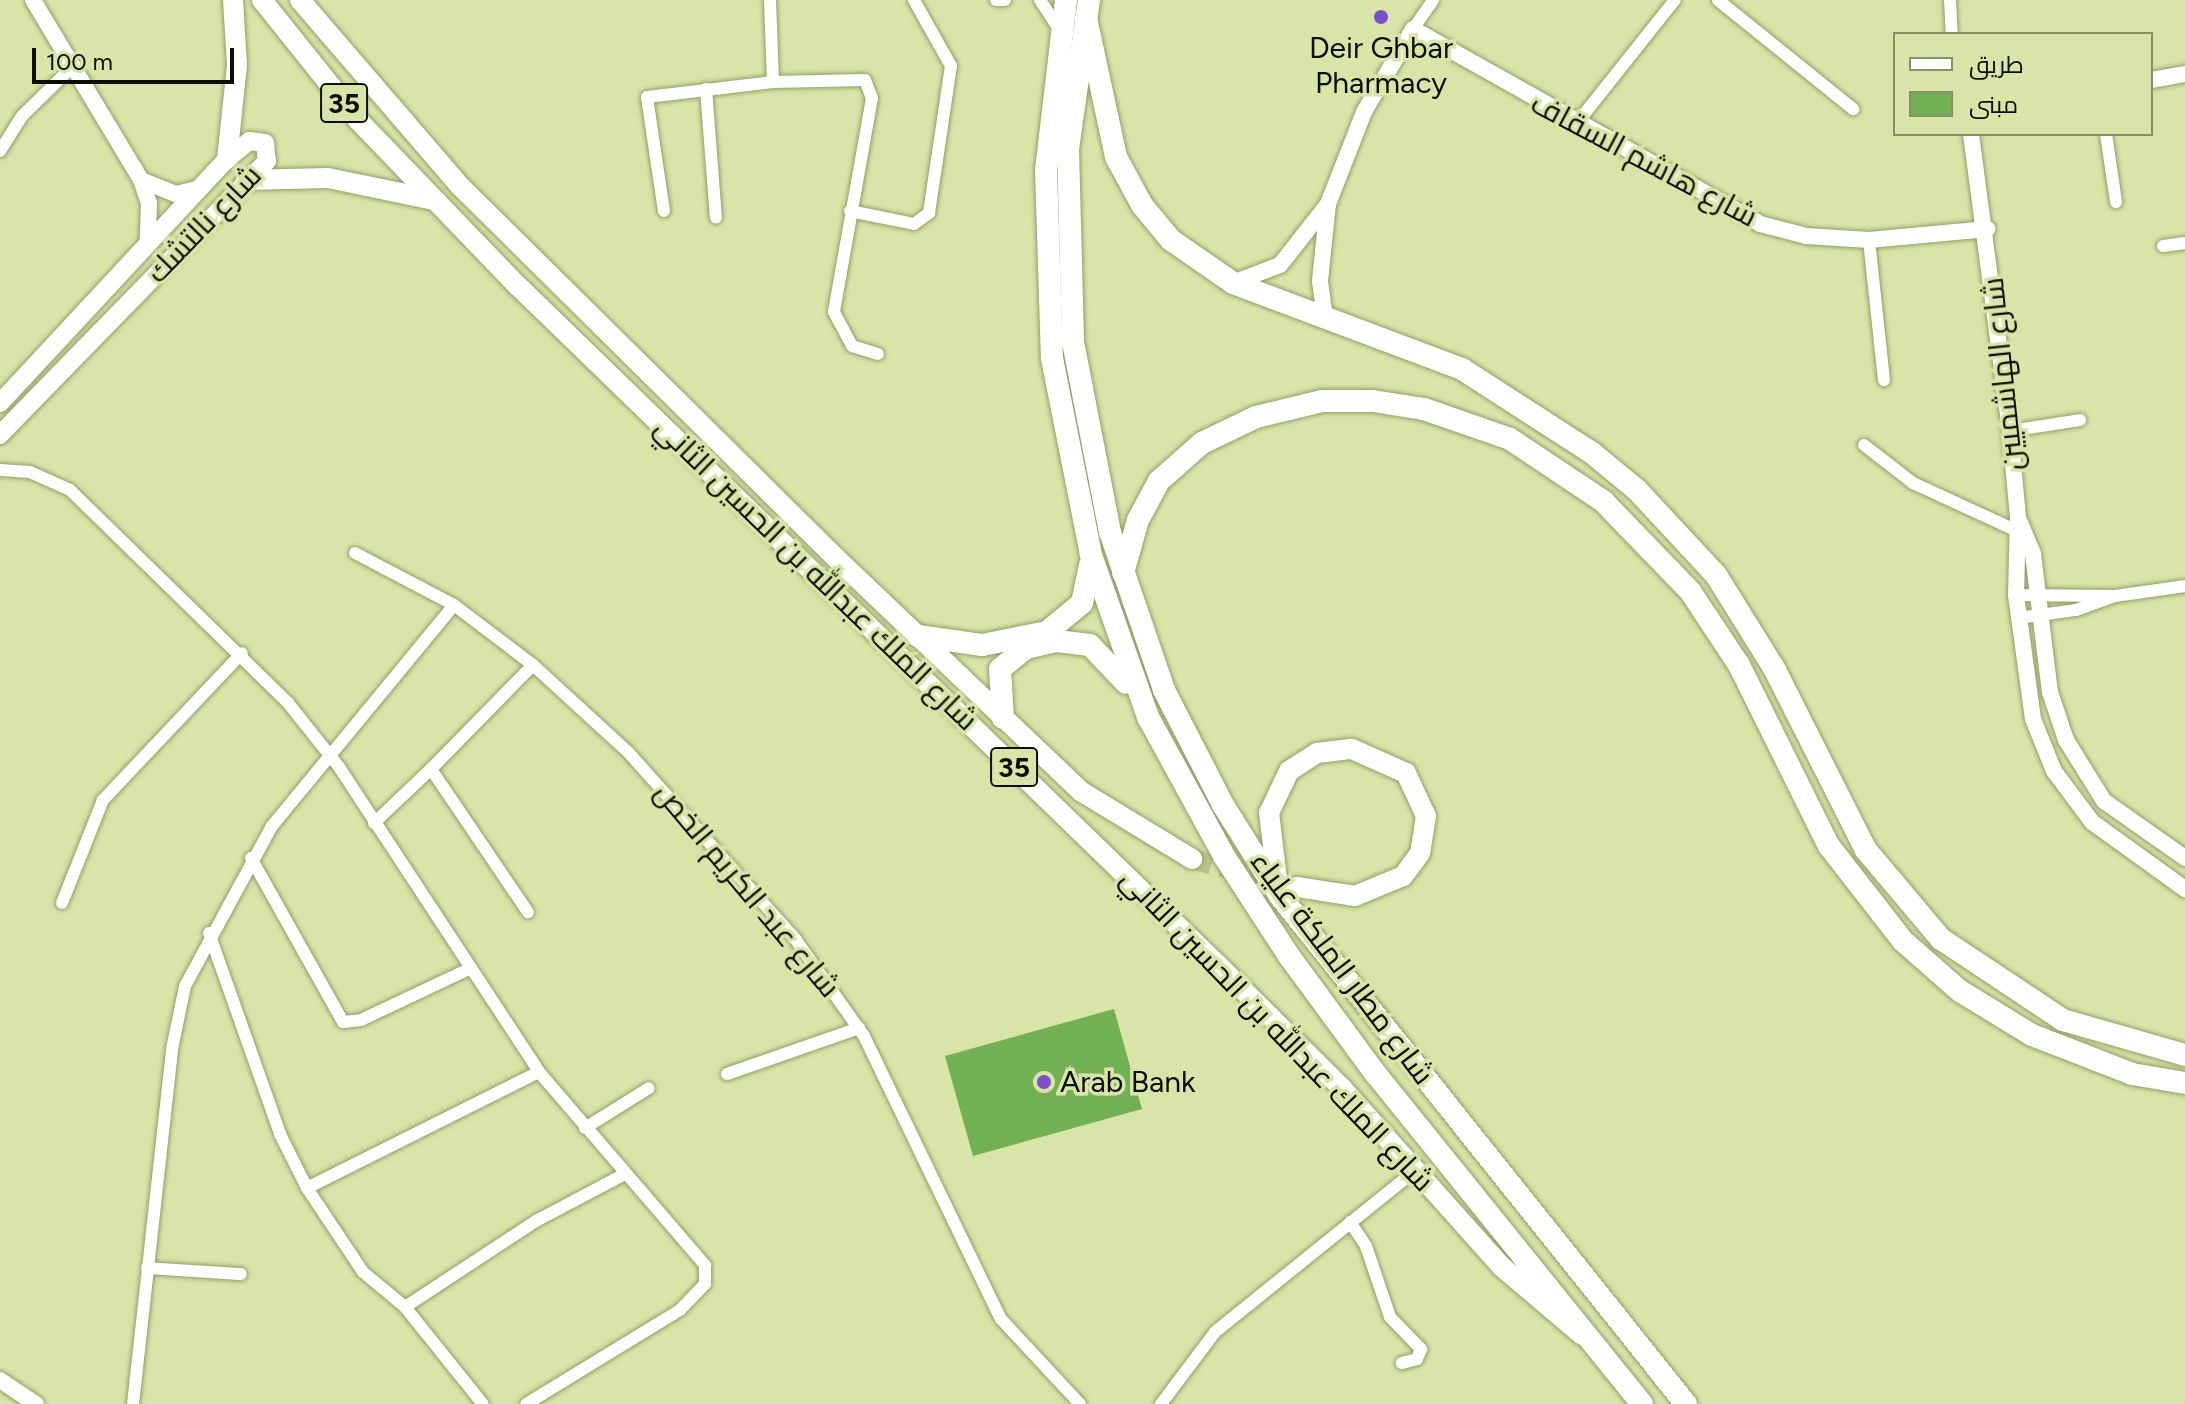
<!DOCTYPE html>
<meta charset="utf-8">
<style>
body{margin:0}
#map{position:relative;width:2185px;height:1404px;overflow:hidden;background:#d9e4a8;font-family:Figtree,Cairo,sans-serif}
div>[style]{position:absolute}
.building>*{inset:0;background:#71b153}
.trunk-tunnel>*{height:20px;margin-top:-10px;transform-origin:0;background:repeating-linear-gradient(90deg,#bac48f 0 20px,transparent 0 30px)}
.roads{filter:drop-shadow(0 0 2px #949e65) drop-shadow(0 0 2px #949e65)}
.minor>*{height:12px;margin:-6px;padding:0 6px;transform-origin:6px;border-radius:6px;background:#fff}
.tertiary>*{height:16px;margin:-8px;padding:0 8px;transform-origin:8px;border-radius:8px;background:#fff}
.secondary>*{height:18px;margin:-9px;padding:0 9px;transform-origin:9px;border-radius:9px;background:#fff}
.trunk>*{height:20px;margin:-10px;padding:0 10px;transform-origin:10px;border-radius:10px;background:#fff}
.motorway>*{height:22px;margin:-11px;padding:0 11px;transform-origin:11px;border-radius:11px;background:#fff}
.dots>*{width:22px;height:22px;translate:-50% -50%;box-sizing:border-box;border:4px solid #d9e4a8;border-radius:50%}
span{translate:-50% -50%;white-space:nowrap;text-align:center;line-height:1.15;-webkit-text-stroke:7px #d9e4a8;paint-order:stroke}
.shield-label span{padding:2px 6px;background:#d9e4a8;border:2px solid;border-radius:6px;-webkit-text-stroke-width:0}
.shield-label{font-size:28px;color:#0c0f00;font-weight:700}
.poi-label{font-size:30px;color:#0c0f00}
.left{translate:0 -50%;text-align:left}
.street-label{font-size:30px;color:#0c0f00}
.legend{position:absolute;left:1893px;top:32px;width:260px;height:104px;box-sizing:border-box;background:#d9e4a8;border:2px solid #878f65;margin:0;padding:10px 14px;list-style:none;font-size:24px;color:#0c0f00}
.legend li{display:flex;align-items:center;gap:16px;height:40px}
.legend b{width:40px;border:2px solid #878f65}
.scale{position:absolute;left:32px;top:48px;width:202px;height:36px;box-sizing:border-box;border:4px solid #0c0f00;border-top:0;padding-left:10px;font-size:24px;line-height:28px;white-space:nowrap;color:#0c0f00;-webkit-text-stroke:6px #d9e4a8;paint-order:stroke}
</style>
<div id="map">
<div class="building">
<div style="clip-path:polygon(1114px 1009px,1142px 1109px,973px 1156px,945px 1056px)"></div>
</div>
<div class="trunk-tunnel">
<div style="left:1192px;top:859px;width:93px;rotate:15.5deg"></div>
</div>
<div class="roads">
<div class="minor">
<div style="left:770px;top:0;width:82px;rotate:87.9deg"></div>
<div style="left:996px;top:0;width:9px"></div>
<div style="left:1040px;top:0;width:37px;rotate:57deg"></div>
<div style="left:1718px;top:0;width:174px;rotate:38.9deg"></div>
<div style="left:1950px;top:0;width:34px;rotate:87deg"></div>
<div style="left:1413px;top:29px;width:35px;rotate:-55deg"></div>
<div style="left:706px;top:89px;width:129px;rotate:85.6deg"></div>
<div style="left:1577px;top:123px;width:157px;rotate:-51.5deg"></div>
<div style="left:2106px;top:134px;width:69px;rotate:81.6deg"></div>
<div style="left:0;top:151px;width:41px;rotate:-57.8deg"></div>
<div style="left:22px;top:116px;width:67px;rotate:-44.4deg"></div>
<div style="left:664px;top:211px;width:115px;rotate:-98.5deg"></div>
<div style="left:647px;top:97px;width:127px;rotate:-6.8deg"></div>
<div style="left:773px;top:82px;width:92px;rotate:-1.2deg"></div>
<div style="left:865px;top:80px;width:19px;rotate:69deg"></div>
<div style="left:872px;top:98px;width:217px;rotate:100.1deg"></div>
<div style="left:834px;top:312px;width:38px;rotate:62deg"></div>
<div style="left:852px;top:346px;width:27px;rotate:17deg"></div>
<div style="left:850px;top:211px;width:65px;rotate:11.5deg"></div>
<div style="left:914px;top:224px;width:19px;rotate:-36deg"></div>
<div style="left:929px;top:213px;width:149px;rotate:-81.5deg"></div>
<div style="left:951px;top:66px;width:76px;rotate:-119.3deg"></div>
<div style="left:1869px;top:240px;width:141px;rotate:83.9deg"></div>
<div style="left:2163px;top:246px;width:22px;rotate:-8deg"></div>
<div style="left:2010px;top:431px;width:71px;rotate:-8.9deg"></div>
<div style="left:1864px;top:445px;width:62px;rotate:37.8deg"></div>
<div style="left:1913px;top:483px;width:122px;rotate:24.7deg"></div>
<div style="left:0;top:470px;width:30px;rotate:4deg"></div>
<div style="left:30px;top:472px;width:44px;rotate:24.2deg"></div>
<div style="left:70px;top:490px;width:305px;rotate:44.3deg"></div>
<div style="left:288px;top:703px;width:82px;rotate:51.4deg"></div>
<div style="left:339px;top:767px;width:365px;rotate:56.7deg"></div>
<div style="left:539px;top:1072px;width:255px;rotate:49.3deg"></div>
<div style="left:705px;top:1265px;width:19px;rotate:90deg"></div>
<div style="left:705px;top:1284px;width:36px;rotate:134deg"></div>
<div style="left:680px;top:1310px;width:180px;rotate:148.6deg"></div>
<div style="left:355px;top:553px;width:112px;rotate:27.7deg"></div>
<div style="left:454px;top:605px;width:99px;rotate:37.2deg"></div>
<div style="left:533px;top:665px;width:129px;rotate:42.5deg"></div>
<div style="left:628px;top:752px;width:252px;rotate:48.2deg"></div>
<div style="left:796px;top:940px;width:118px;rotate:54.7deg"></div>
<div style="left:864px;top:1036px;width:314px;rotate:64.2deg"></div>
<div style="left:1001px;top:1319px;width:116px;rotate:47.1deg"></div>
<div style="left:2016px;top:595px;width:99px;rotate:0.6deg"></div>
<div style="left:2115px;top:596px;width:71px;rotate:-8.1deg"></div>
<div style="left:2018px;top:618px;width:59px;rotate:-7.9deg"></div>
<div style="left:2076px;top:610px;width:41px;rotate:-19.7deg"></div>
<div style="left:431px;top:769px;width:146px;rotate:-45.6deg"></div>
<div style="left:374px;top:823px;width:79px;rotate:-43.5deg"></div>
<div style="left:431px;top:769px;width:173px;rotate:55.9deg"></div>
<div style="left:251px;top:858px;width:188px;rotate:60.7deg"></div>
<div style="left:343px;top:1022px;width:18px;rotate:-6deg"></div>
<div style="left:361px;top:1020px;width:122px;rotate:-25.3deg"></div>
<div style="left:62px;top:903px;width:111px;rotate:-68.3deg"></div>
<div style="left:103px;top:800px;width:202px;rotate:-46.6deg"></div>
<div style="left:209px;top:933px;width:213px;rotate:70.5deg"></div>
<div style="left:280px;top:1134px;width:60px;rotate:63.4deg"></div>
<div style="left:307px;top:1188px;width:101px;rotate:56.3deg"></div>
<div style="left:363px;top:1272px;width:55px;rotate:39.8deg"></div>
<div style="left:405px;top:1307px;width:124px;rotate:51.2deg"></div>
<div style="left:727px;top:1074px;width:140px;rotate:-19.2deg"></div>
<div style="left:585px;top:1128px;width:75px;rotate:-32deg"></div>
<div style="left:307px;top:1188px;width:259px;rotate:-26.6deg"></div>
<div style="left:1350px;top:1222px;width:29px;rotate:56deg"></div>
<div style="left:1366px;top:1246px;width:75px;rotate:71.3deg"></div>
<div style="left:1390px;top:1317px;width:45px;rotate:45.9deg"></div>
<div style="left:1421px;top:1349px;width:11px;rotate:112deg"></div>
<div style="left:1417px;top:1359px;width:16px;rotate:165deg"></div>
<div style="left:147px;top:1268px;width:94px;rotate:3.7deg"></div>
<div style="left:405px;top:1307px;width:157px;rotate:-33.3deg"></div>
<div style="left:536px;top:1221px;width:98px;rotate:-27.9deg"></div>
<div style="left:133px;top:1404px;width:357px;rotate:-83.7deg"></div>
<div style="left:172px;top:1049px;width:64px;rotate:-78.3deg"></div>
<div style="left:185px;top:986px;width:182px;rotate:-61.5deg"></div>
<div style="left:272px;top:826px;width:286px;rotate:-50.5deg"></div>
<div style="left:1161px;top:1404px;width:90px;rotate:-53.1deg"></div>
<div style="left:1215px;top:1332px;width:260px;rotate:-38.9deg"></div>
</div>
<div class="tertiary">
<div style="left:33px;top:0;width:210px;rotate:59deg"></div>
<div style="left:141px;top:180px;width:24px;rotate:71deg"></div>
<div style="left:149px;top:203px;width:38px;rotate:92deg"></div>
<div style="left:2151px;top:80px;width:35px;rotate:-10deg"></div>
<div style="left:1971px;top:134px;width:300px;rotate:82.5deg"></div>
<div style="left:2010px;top:431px;width:87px;rotate:84.7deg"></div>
<div style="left:2018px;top:518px;width:77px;rotate:91.5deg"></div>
<div style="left:2016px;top:595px;width:125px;rotate:82.2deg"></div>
<div style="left:2033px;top:719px;width:56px;rotate:68deg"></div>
<div style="left:2054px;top:771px;width:64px;rotate:53.3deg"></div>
<div style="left:2092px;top:822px;width:115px;rotate:35.8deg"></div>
<div style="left:141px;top:180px;width:38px;rotate:22deg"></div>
<div style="left:176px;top:194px;width:21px;rotate:-14deg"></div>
<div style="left:1233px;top:283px;width:50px;rotate:-21deg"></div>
<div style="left:1280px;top:265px;width:78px;rotate:-51.8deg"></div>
<div style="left:1325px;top:317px;width:36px;rotate:-98deg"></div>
<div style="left:1320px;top:281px;width:77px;rotate:-84.1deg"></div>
<div style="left:1328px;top:204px;width:99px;rotate:-68.6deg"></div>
<div style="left:1364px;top:112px;width:96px;rotate:-59.4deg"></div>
<div style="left:1413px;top:29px;width:398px;rotate:29.3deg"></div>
<div style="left:1760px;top:224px;width:48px;rotate:14.6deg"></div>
<div style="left:1806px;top:236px;width:63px;rotate:3.6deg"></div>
<div style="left:1869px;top:240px;width:119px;rotate:-5.3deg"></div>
<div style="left:2018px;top:518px;width:39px;rotate:67deg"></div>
<div style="left:2033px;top:554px;width:139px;rotate:83deg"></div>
<div style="left:2050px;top:692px;width:51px;rotate:71.6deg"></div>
<div style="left:2066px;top:740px;width:72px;rotate:58.1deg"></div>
<div style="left:2104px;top:801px;width:99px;rotate:35.1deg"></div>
<div style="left:0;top:1380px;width:43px;rotate:33.7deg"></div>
</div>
<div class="secondary">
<div style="left:0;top:403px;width:333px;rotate:-47.1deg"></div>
<div style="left:227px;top:159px;width:28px;rotate:-39deg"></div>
<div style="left:249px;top:141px;width:16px;rotate:7deg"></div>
<div style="left:265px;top:143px;width:18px;rotate:84deg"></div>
<div style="left:267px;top:161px;width:383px;rotate:134.3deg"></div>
</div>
<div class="trunk">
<div style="left:262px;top:0;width:154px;rotate:51.3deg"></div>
<div style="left:358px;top:120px;width:231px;rotate:46.1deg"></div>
<div style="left:518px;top:286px;width:975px;rotate:44.13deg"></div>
<div style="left:1218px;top:965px;width:175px;rotate:44.8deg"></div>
<div style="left:1342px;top:1088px;width:239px;rotate:48.2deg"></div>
<div style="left:1501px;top:1266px;width:106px;rotate:40.4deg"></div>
<div style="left:300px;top:0;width:245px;rotate:49.3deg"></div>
<div style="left:460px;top:186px;width:529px;rotate:44.69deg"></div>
<div style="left:836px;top:558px;width:340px;rotate:43.6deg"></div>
<div style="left:1082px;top:792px;width:129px;rotate:31.3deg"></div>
<div style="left:227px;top:159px;width:95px;rotate:-83.9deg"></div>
<div style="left:237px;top:65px;width:65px;rotate:-93.5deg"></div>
<div style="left:246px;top:180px;width:82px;rotate:-1.4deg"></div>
<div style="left:328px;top:178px;width:108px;rotate:11.7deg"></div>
<div style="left:1278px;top:888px;width:76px;rotate:-96.8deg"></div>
<div style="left:1269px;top:813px;width:47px;rotate:-64.5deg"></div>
<div style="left:1289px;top:771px;width:33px;rotate:-33deg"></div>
<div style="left:1317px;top:753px;width:35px;rotate:-7deg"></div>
<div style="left:1352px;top:749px;width:59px;rotate:24deg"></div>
<div style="left:1406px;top:773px;width:47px;rotate:65.1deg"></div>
<div style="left:1426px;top:816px;width:37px;rotate:99deg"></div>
<div style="left:1420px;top:853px;width:29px;rotate:126deg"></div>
<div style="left:1403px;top:876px;width:52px;rotate:157.4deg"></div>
<div style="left:1355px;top:896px;width:59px;rotate:-171.2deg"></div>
</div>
<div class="motorway">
<div style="left:1066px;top:0;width:171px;rotate:96.7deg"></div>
<div style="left:1046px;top:170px;width:188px;rotate:88.2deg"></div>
<div style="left:1052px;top:358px;width:201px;rotate:78.8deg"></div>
<div style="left:1091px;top:555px;width:172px;rotate:70.6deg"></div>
<div style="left:1148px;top:717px;width:158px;rotate:61.3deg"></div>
<div style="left:1224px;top:856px;width:119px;rotate:57deg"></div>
<div style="left:1289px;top:956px;width:145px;rotate:53.7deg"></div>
<div style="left:1375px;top:1073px;width:425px;rotate:51.1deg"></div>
<div style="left:1089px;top:0;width:150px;rotate:98deg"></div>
<div style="left:1068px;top:149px;width:193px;rotate:88.5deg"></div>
<div style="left:1073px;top:342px;width:194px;rotate:79deg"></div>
<div style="left:1110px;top:532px;width:167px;rotate:71.1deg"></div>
<div style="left:1164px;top:690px;width:129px;rotate:62.8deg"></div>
<div style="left:1223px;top:805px;width:107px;rotate:57.9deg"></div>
<div style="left:1280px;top:896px;width:650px;rotate:51.37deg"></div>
<div style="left:1086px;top:18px;width:142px;rotate:77.8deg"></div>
<div style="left:1116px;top:157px;width:55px;rotate:61.6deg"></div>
<div style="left:1142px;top:205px;width:45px;rotate:50.4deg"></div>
<div style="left:1171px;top:240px;width:75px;rotate:34.7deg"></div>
<div style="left:1233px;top:283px;width:245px;rotate:20.6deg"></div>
<div style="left:1462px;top:369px;width:153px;rotate:32.8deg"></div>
<div style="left:1591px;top:452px;width:60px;rotate:39.6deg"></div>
<div style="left:1637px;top:490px;width:116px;rotate:47.1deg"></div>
<div style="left:1716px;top:575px;width:110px;rotate:58.1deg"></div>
<div style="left:1774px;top:668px;width:204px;rotate:63.2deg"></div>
<div style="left:1866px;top:850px;width:116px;rotate:49.9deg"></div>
<div style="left:1941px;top:939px;width:146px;rotate:33.6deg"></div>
<div style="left:2063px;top:1020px;width:127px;rotate:16deg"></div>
<div style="left:1123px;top:573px;width:55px;rotate:-74.2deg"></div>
<div style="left:1138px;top:520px;width:44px;rotate:-61.7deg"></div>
<div style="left:1159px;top:481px;width:57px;rotate:-41.5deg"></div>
<div style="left:1202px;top:443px;width:60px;rotate:-25.7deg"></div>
<div style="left:1256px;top:417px;width:68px;rotate:-13.6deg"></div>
<div style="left:1322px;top:401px;width:51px"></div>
<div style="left:1373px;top:401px;width:52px;rotate:8.9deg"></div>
<div style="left:1424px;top:409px;width:91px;rotate:19.2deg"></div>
<div style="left:1510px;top:439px;width:112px;rotate:33.7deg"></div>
<div style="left:1603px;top:501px;width:125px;rotate:46deg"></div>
<div style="left:1690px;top:591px;width:89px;rotate:56.5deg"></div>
<div style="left:1739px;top:665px;width:202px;rotate:63.6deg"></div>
<div style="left:1829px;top:846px;width:120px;rotate:52.1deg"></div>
<div style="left:1903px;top:941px;width:76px;rotate:41.3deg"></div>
<div style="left:1960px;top:991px;width:84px;rotate:31.4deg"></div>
<div style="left:2032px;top:1035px;width:107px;rotate:21.3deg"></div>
<div style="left:2132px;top:1074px;width:54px;rotate:9.6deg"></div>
<div style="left:918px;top:636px;width:65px;rotate:8deg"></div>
<div style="left:982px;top:645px;width:66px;rotate:-11.3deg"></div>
<div style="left:1047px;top:632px;width:45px;rotate:-39.6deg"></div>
<div style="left:1082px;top:603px;width:39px;rotate:-78deg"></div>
<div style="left:1003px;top:718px;width:49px;rotate:-93.5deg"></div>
<div style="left:1000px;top:669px;width:33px;rotate:-39deg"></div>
<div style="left:1026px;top:648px;width:32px;rotate:-13deg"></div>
<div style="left:1057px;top:641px;width:33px;rotate:7deg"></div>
<div style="left:1090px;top:645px;width:52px;rotate:46.5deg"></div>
</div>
</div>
<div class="dots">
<div style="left:1381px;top:17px;background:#7b4fc8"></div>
<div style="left:1044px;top:1082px;background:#7b4fc8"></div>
</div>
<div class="shield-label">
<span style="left:344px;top:103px">35</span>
<span style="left:1014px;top:767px">35</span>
</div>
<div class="poi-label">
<span style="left:1381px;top:65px">Deir Ghbar<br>Pharmacy</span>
<span class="left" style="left:1060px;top:1082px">Arab Bank</span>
</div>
<div class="street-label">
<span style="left:1644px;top:160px;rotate:28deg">شارع هاشم السقاف</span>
<span style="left:204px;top:224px;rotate:-46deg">شارع نالتشك</span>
<span style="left:2003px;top:374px;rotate:-96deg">شارع الهاشميين</span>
<span style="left:816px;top:574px;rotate:44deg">شارع الملك عبدالله بن الحسين الثاني</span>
<span style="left:747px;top:890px;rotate:50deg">شارع عبد الكريم الخص</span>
<span style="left:1342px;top:968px;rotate:53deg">شارع مطار الملكة علياء</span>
<span style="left:1277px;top:1030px;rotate:46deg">شارع الملك عبدالله بن الحسين الثاني</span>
</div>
<ul class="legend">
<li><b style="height:10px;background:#fff"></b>طريق</li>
<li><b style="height:22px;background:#71b153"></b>مبنى</li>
</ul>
<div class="scale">100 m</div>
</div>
